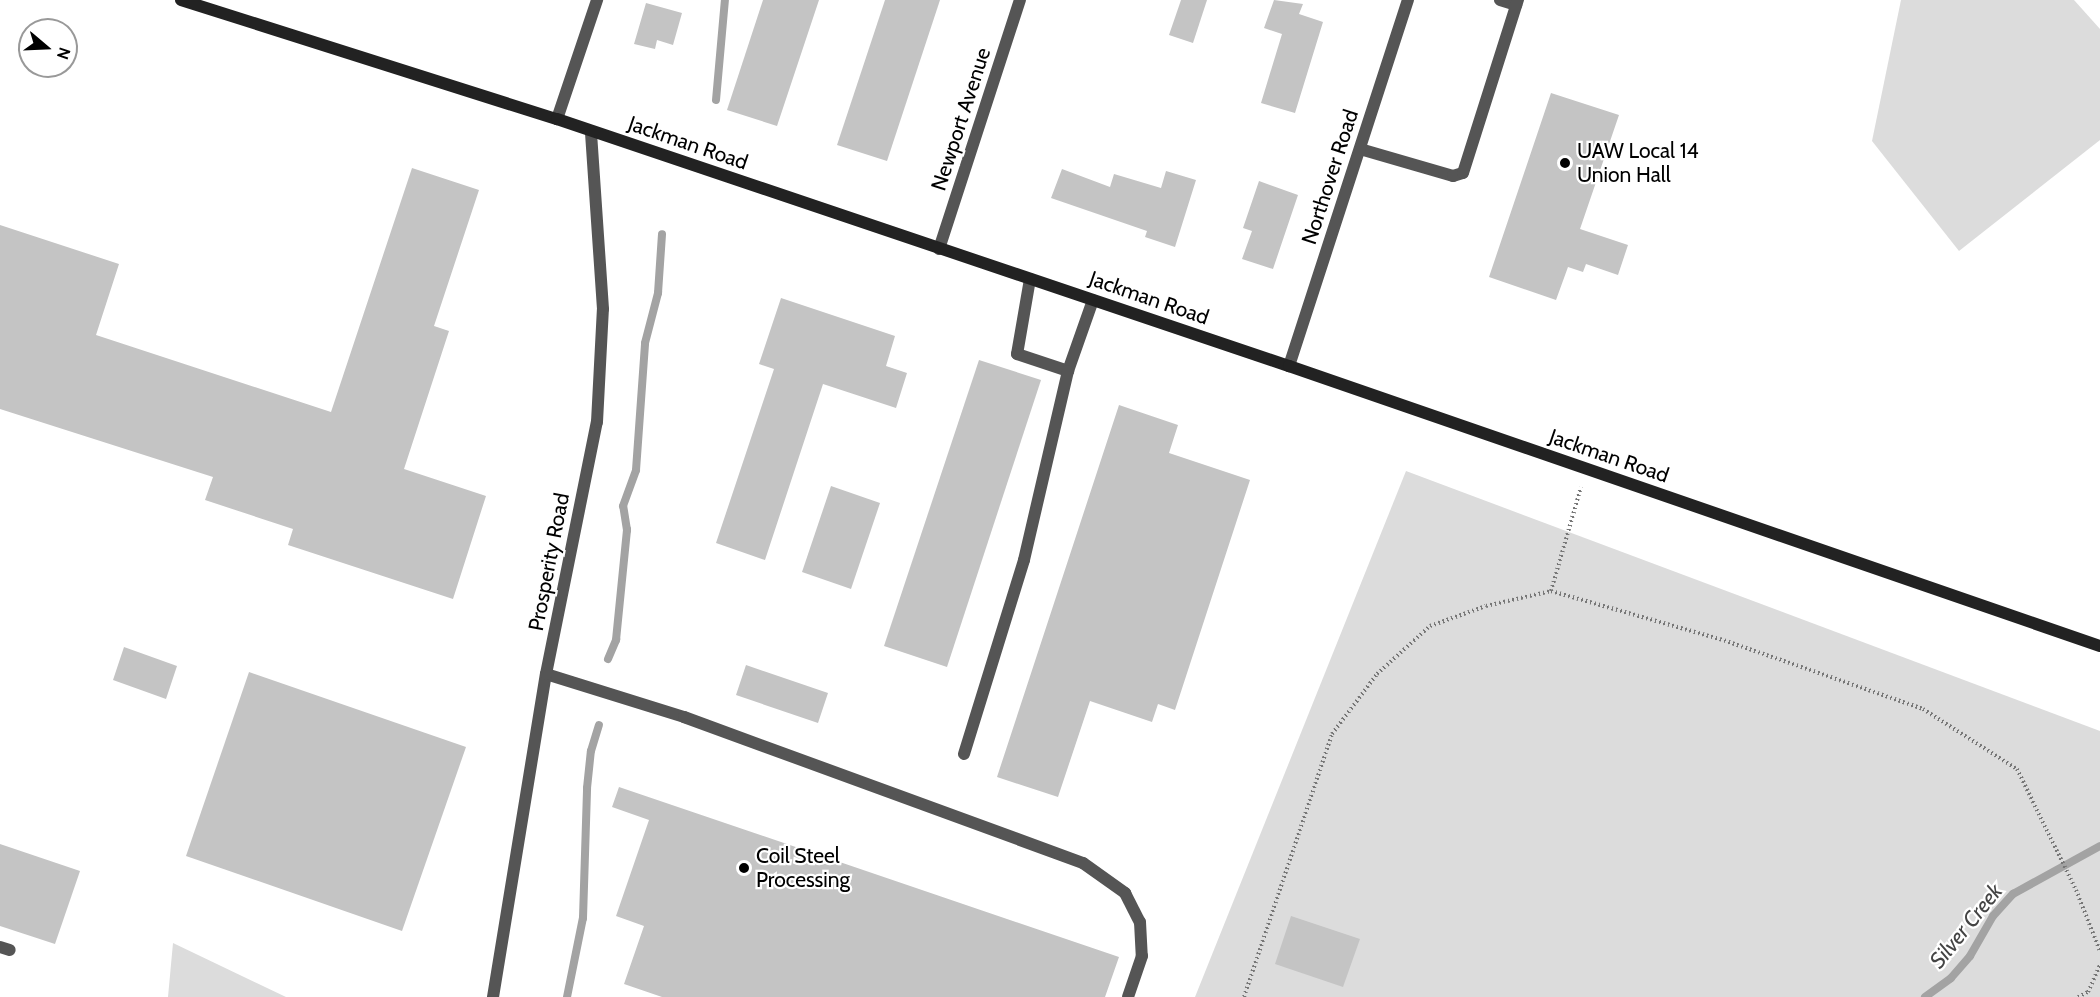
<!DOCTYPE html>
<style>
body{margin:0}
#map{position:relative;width:2100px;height:997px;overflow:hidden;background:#fff;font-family:Cabin,sans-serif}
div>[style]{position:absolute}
.green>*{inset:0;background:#dcdcdc}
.stream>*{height:8px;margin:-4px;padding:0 4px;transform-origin:4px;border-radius:4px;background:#a3a3a3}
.building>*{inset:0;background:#c4c4c4}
.path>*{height:4px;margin-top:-2px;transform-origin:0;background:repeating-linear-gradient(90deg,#777 0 1.5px,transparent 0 4.5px)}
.lane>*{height:12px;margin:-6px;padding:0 6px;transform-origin:6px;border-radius:6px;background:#555}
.street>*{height:12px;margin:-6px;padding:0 6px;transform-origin:6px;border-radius:6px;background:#555}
.secondary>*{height:12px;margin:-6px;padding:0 6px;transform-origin:6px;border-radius:6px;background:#222}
.dots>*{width:16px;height:16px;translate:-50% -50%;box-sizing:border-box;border:3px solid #fff;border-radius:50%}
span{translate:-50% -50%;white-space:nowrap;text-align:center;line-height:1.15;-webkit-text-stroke:4.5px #fff;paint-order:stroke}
.street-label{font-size:21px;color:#000}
.poi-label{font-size:21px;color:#000}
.left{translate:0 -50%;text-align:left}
.water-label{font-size:22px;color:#444;font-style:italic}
.north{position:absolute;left:18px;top:18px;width:60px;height:60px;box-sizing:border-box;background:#fff;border:2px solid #999;border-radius:50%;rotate:109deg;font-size:16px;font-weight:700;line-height:24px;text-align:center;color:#000}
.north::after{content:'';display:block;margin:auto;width:21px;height:27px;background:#000;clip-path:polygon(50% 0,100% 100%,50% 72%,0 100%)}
</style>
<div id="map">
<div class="green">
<div style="clip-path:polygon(1901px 0,2074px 0,2100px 29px,2100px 140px,1959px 251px,1872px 141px)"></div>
<div style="clip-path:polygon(1406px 471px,2100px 731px,2100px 997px,1195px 997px)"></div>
<div style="clip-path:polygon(173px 943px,286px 997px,168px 997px)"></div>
</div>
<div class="stream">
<div style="left:716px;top:100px;width:100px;rotate:-84.9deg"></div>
<div style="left:608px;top:659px;width:21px;rotate:-67deg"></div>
<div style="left:616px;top:640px;width:111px;rotate:-84.3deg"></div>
<div style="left:627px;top:530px;width:24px;rotate:-99deg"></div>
<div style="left:623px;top:506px;width:38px;rotate:-70deg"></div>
<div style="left:636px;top:470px;width:127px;rotate:-85.9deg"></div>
<div style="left:645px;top:343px;width:52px;rotate:-75.4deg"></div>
<div style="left:658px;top:293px;width:59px;rotate:-86.1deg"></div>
<div style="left:567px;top:997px;width:81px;rotate:-78.6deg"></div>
<div style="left:583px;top:918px;width:130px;rotate:-88.2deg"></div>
<div style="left:587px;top:788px;width:37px;rotate:-84deg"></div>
<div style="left:591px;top:751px;width:27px;rotate:-73deg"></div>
<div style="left:1925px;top:997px;width:32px;rotate:-36deg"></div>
<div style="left:1951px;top:978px;width:29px;rotate:-49deg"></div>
<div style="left:1970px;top:956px;width:46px;rotate:-60.1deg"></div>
<div style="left:1993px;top:916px;width:30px;rotate:-48deg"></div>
<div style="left:2013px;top:894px;width:99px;rotate:-28.9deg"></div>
</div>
<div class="building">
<div style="clip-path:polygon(763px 0,819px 0,777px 126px,727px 110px)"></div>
<div style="clip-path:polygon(885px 0,940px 0,887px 161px,837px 145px)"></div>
<div style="clip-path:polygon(1181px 0,1207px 0,1193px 43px,1169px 35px)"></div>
<div style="clip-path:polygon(1274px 0,1303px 4px,1299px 14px,1323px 22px,1295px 113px,1261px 103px,1282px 34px,1264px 28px)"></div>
<div style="clip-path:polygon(646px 3px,682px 13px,673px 45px,657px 40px,655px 49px,634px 44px)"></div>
<div style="clip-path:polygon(1551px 93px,1619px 115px,1580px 229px,1628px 245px,1618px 275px,1586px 264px,1583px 272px,1568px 267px,1556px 300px,1489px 277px)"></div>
<div style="clip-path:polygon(412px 168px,479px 190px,434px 326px,449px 331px,404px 469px,486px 496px,453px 599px,288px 545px,293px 529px,205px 500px,213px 477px,0 409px,0 225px,119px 264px,96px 335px,331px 412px)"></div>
<div style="clip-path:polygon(1062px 169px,1110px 187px,1114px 174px,1161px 188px,1166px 171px,1196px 180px,1175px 247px,1145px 237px,1147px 231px,1051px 198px)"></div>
<div style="clip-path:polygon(1259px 181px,1298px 195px,1273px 269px,1242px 259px,1252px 231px,1243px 228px)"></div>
<div style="clip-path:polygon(781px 298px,895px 336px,886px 366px,907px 373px,896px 408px,823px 384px,765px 560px,716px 543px,774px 369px,759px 364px)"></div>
<div style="clip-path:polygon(979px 360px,1041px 380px,947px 667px,884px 646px)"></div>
<div style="clip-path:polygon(1119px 405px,1178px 425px,1169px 453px,1250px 480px,1175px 710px,1158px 704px,1152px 722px,1090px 701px,1058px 797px,997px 777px)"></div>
<div style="clip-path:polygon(831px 486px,880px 503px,851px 589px,802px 572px)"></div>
<div style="clip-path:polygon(124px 647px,177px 666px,166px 699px,113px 680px)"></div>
<div style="clip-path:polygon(746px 665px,828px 693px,818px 723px,736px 695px)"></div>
<div style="clip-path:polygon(249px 672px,466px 747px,402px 931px,186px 856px)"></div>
<div style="clip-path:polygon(619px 787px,1119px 957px,1105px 997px,662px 997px,624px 984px,644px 926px,616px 916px,649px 820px,612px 807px)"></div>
<div style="clip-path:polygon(0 844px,80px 871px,55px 944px,0 926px)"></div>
<div style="clip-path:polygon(1291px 916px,1360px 939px,1343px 987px,1275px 964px)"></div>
</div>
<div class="path">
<div style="left:1551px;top:591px;width:108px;rotate:-73.9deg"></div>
<div style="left:1244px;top:997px;width:277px;rotate:-71.5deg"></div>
<div style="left:1332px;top:734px;width:75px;rotate:-53.1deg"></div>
<div style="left:1377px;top:674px;width:72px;rotate:-42.2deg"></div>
<div style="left:1430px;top:626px;width:59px;rotate:-19.7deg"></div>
<div style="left:1486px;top:606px;width:67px;rotate:-13deg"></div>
<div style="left:1551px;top:591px;width:176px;rotate:15.9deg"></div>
<div style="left:1720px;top:639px;width:215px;rotate:19deg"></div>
<div style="left:1923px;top:709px;width:112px;rotate:32.6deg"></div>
<div style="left:2017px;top:769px;width:135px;rotate:64deg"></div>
<div style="left:2076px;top:890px;width:66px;rotate:68.5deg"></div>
<div style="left:2078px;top:997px;width:11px;rotate:-27deg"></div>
<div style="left:2088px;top:992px;width:30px;rotate:-66deg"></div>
</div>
<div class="lane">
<div style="left:1500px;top:0;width:17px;rotate:17deg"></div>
<div style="left:1360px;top:149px;width:97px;rotate:16.2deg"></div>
<div style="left:1453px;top:176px;width:10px;rotate:-17deg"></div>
<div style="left:1463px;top:173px;width:182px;rotate:-72.4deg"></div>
<div style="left:1030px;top:279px;width:76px;rotate:99.8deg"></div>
<div style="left:1017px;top:354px;width:54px;rotate:18.4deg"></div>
<div style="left:1068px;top:371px;width:75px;rotate:-70.6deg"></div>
<div style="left:546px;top:674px;width:145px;rotate:17.3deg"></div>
<div style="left:684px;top:717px;width:425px;rotate:20.1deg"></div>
<div style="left:1083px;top:863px;width:52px;rotate:35.5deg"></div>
<div style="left:1125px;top:893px;width:33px;rotate:63deg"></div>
<div style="left:1140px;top:922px;width:34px;rotate:87deg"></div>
<div style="left:1142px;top:956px;width:43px;rotate:108.9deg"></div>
<div style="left:964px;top:754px;width:203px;rotate:-72.8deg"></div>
<div style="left:1024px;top:560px;width:194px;rotate:-76.9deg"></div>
<div style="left:0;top:947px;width:10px;rotate:17deg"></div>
</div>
<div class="street">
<div style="left:557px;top:119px;width:126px;rotate:-71.4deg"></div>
<div style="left:939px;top:249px;width:262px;rotate:-72deg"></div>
<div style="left:1289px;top:366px;width:385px;rotate:-72deg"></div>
<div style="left:493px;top:997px;width:327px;rotate:-80.7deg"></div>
<div style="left:546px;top:674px;width:257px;rotate:-78.6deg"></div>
<div style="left:597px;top:422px;width:113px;rotate:-87deg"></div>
<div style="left:603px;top:309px;width:178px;rotate:-93.9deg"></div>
</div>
<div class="secondary">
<div style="left:181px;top:0;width:394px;rotate:17.6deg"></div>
<div style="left:557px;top:119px;width:773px;rotate:18.65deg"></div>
<div style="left:1289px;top:366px;width:858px;rotate:19.05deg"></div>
</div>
<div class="dots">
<div style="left:1565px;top:163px;background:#000"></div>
<div style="left:744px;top:868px;background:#000"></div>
</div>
<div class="street-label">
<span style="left:961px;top:119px;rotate:-72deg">Newport Avenue</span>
<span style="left:688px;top:143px;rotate:19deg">Jackman Road</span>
<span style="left:1330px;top:177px;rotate:-72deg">Northover Road</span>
<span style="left:1149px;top:298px;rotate:19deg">Jackman Road</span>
<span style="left:1609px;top:456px;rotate:19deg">Jackman Road</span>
<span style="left:549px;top:562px;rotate:-79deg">Prosperity Road</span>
</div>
<div class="poi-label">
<span class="left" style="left:1577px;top:163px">UAW Local 14<br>Union Hall</span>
<span class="left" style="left:756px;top:868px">Coil Steel<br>Processing</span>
</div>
<div class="water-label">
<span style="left:1966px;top:926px;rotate:-51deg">Silver Creek</span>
</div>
<div class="north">N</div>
</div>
